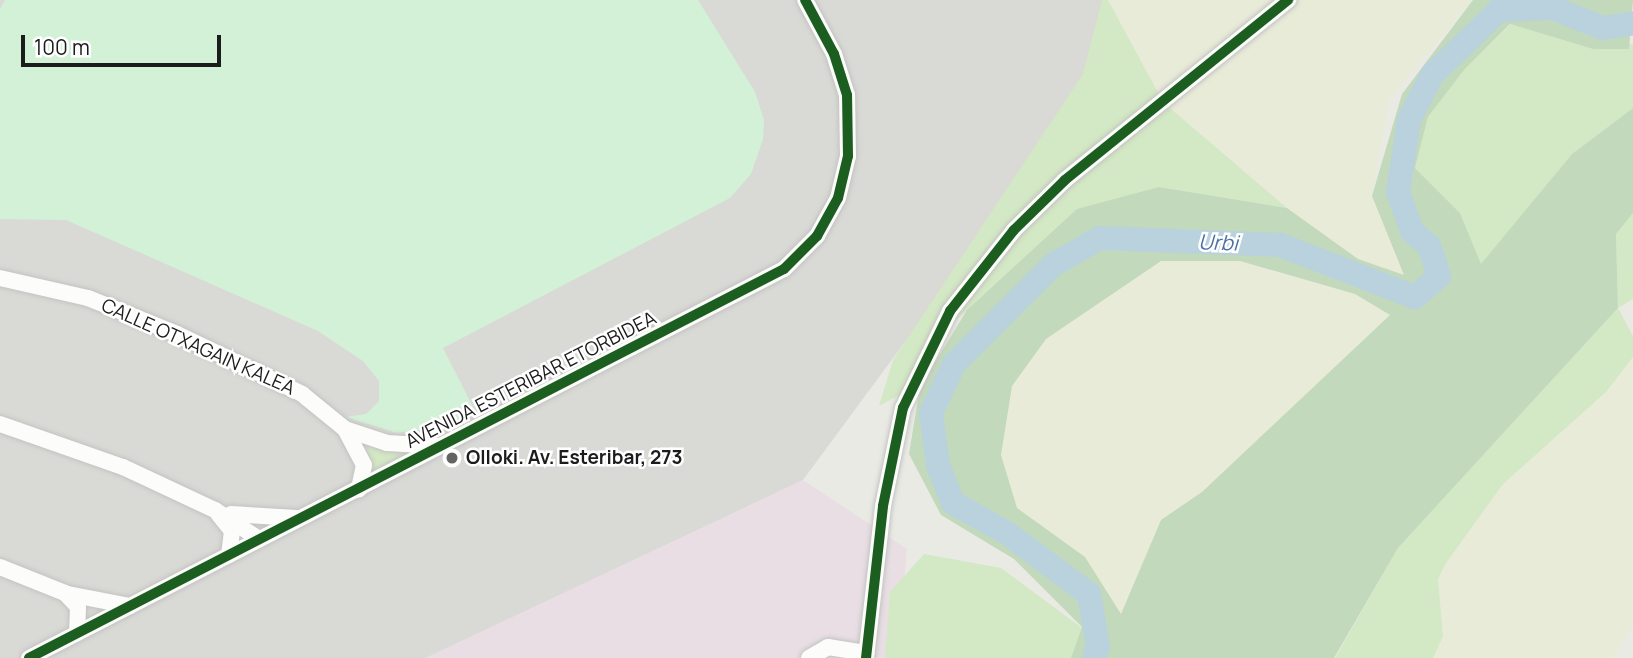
<!DOCTYPE html>
<style>
body{margin:0}
#map{position:relative;width:1633px;height:658px;overflow:hidden;background:#eaeae5;font-family:Manrope,sans-serif}
div>[style]{position:absolute}
.residential>*{inset:0;background:#d9d9d6}
.industrial>*{inset:0;background:#e8dee3}
.farmland>*{inset:0;background:#e8ebd8}
.grass>*{inset:0;background:#d3e8c4}
.forest>*{inset:0;background:#c2d9bb}
.park>*{inset:0;background:#d3f1d6}
.river>*{height:24px;margin:-12px;padding:0 12px;transform-origin:12px;border-radius:12px;background:#b9d2dd}
.roads{filter:drop-shadow(0 0 2px #c3c3c1) drop-shadow(0 0 2px #c3c3c1)}
.street>*{height:16px;margin:-8px;padding:0 8px;transform-origin:8px;border-radius:8px;background:#fcfcfb}
.cycleway>*{height:10px;margin:-5px;padding:0 5px;transform-origin:5px;border-radius:5px;background:#1b5e20}
.dots>*{width:19px;height:19px;translate:-50% -50%;box-sizing:border-box;border:4px solid #fff;border-radius:50%}
span{translate:-50% -50%;white-space:nowrap;text-align:center;line-height:1.15;-webkit-text-stroke:5px #fff;paint-order:stroke}
.street-label{font-size:19px;color:#1c1c1c}
.poi-label{font-size:19px;color:#1c1c1c;font-weight:700}
.left{translate:0 -50%;text-align:left}
.water-label{font-size:21px;color:#4d70a7;font-style:italic}
.scale{position:absolute;left:21px;top:35px;width:200px;height:32px;box-sizing:border-box;border:4px solid #1c1c1c;border-top:0;padding-left:9px;font-size:21px;line-height:24px;white-space:nowrap;color:#1c1c1c;-webkit-text-stroke:5px #fff;paint-order:stroke}
</style>
<div id="map">
<div class="residential">
<div style="clip-path:polygon(0 0,1105px 0,1094px 86px,803px 480px,432px 658px,0 658px)"></div>
</div>
<div class="industrial">
<div style="clip-path:polygon(803px 480px,907px 549px,897px 658px,425px 658px)"></div>
</div>
<div class="farmland">
<div style="clip-path:polygon(1108px 0,1473px 0,1389px 99px,1372px 196px,1404px 276px,1358px 259px,1287px 208px,1163px 102px)"></div>
<div style="clip-path:polygon(1160px 261px,1239px 261px,1355px 294px,1390px 315px,1202px 492px,1161px 520px,1121px 615px,1085px 557px,1017px 508px,1001px 454px,1012px 386px,1046px 339px)"></div>
<div style="clip-path:polygon(1633px 357px,1633px 624px,1613px 658px,1433px 658px,1443px 636px,1438px 578px,1446px 563px,1503px 484px,1606px 392px)"></div>
</div>
<div class="grass">
<div style="clip-path:polygon(1102px 0,1108px 0,1163px 102px,1287px 208px,1159px 187px,979px 299px,929px 346px,911px 389px,879px 406px,893px 360px,1083px 74px)"></div>
<div style="clip-path:polygon(1511px 24px,1593px 49px,1633px 44px,1633px 108px,1572px 154px,1481px 265px,1460px 213px,1415px 168px,1428px 117px,1464px 70px)"></div>
<div style="clip-path:polygon(1633px 213px,1633px 299px,1618px 308px,1633px 336px,1633px 357px,1606px 392px,1503px 484px,1446px 563px,1438px 579px,1443px 636px,1433px 658px,1335px 658px,1398px 548px,1618px 308px,1616px 234px)"></div>
<div style="clip-path:polygon(363px 442px,415px 451px,370px 477px)"></div>
<div style="clip-path:polygon(924px 554px,1001px 568px,1082px 628px,1071px 658px,885px 658px,890px 592px)"></div>
</div>
<div class="forest">
<div style="clip-path:polygon(evenodd,1473px 0,1633px 0,1629px 49px,1593px 49px,1510px 24px,1464px 70px,1428px 117px,1415px 168px,1460px 213px,1481px 264px,1572px 154px,1633px 108px,1633px 213px,1616px 234px,1618px 308px,1398px 548px,1334px 658px,1071px 658px,1082px 627px,1014px 559px,941px 515px,909px 454px,920px 387px,967px 310px,1077px 209px,1159px 187px,1287px 208px,1358px 259px,1404px 275px,1372px 196px,1402px 94px,1473px 0,1161px 261px,1240px 261px,1355px 294px,1390px 315px,1202px 492px,1161px 520px,1121px 614px,1085px 557px,1017px 508px,1001px 455px,1012px 386px,1046px 339px,1161px 261px)"></div>
</div>
<div class="park">
<div style="clip-path:polygon(5px 0,698px 0,755px 92px,764px 120px,763px 139px,751px 174px,730px 198px,443px 348px,475px 411px,438px 428px,397px 433px,346px 417px,366px 414px,379px 401px,379px 381px,363px 361px,318px 331px,66px 220px,0 219px,0 9px)"></div>
</div>
<div class="river">
<div style="left:1094px;top:658px;width:13px;rotate:-72deg"></div>
<div style="left:1098px;top:646px;width:53px;rotate:-99.8deg"></div>
<div style="left:1089px;top:594px;width:102px;rotate:-143.4deg"></div>
<div style="left:1007px;top:533px;width:62px;rotate:-150.9deg"></div>
<div style="left:953px;top:503px;width:41px;rotate:-111.5deg"></div>
<div style="left:938px;top:465px;width:52px;rotate:-97.7deg"></div>
<div style="left:931px;top:413px;width:54px;rotate:-64.9deg"></div>
<div style="left:954px;top:364px;width:141px;rotate:-45deg"></div>
<div style="left:1054px;top:264px;width:53px;rotate:-29.5deg"></div>
<div style="left:1100px;top:238px;width:180px;rotate:2.2deg"></div>
<div style="left:1280px;top:245px;width:145px;rotate:21.1deg"></div>
<div style="left:1415px;top:297px;width:32px;rotate:-41deg"></div>
<div style="left:1439px;top:276px;width:32px;rotate:-108deg"></div>
<div style="left:1429px;top:246px;width:23px;rotate:-139deg"></div>
<div style="left:1412px;top:231px;width:41px;rotate:-109.7deg"></div>
<div style="left:1398px;top:192px;width:73px;rotate:-81.3deg"></div>
<div style="left:1409px;top:120px;width:51px;rotate:-62.9deg"></div>
<div style="left:1432px;top:75px;width:93px;rotate:-44.1deg"></div>
<div style="left:1499px;top:10px;width:54px;rotate:-2.1deg"></div>
<div style="left:1553px;top:8px;width:54px;rotate:21.8deg"></div>
<div style="left:1603px;top:28px;width:30px;rotate:-9deg"></div>
</div>
<div class="roads">
<div class="street">
<div style="left:0;top:278px;width:90px;rotate:12.8deg"></div>
<div style="left:88px;top:298px;width:96px;rotate:22deg"></div>
<div style="left:177px;top:334px;width:139px;rotate:25.6deg"></div>
<div style="left:302px;top:394px;width:55px;rotate:39.1deg"></div>
<div style="left:345px;top:429px;width:44px;rotate:18.4deg"></div>
<div style="left:387px;top:443px;width:52px;rotate:3.3deg"></div>
<div style="left:0;top:424px;width:130px;rotate:19.3deg"></div>
<div style="left:123px;top:467px;width:102px;rotate:25.1deg"></div>
<div style="left:215px;top:510px;width:53px;rotate:33.4deg"></div>
<div style="left:345px;top:429px;width:41px;rotate:62.2deg"></div>
<div style="left:364px;top:465px;width:25px;rotate:102deg"></div>
<div style="left:231px;top:514px;width:65px;rotate:3.5deg"></div>
<div style="left:219px;top:515px;width:21px;rotate:51deg"></div>
<div style="left:232px;top:531px;width:24px;rotate:97deg"></div>
<div style="left:0;top:567px;width:70px;rotate:21.8deg"></div>
<div style="left:65px;top:593px;width:19px;rotate:47deg"></div>
<div style="left:78px;top:607px;width:26px;rotate:92deg"></div>
<div style="left:68px;top:594px;width:63px;rotate:11deg"></div>
<div style="left:29px;top:658px;width:849px;rotate:-27.26deg"></div>
<div style="left:784px;top:269px;width:47px;rotate:-45deg"></div>
<div style="left:817px;top:236px;width:43px;rotate:-61.1deg"></div>
<div style="left:838px;top:198px;width:43px;rotate:-76.6deg"></div>
<div style="left:848px;top:156px;width:61px;rotate:-90.9deg"></div>
<div style="left:847px;top:95px;width:43px;rotate:-107.6deg"></div>
<div style="left:834px;top:54px;width:61px;rotate:-118.2deg"></div>
<div style="left:809px;top:658px;width:22px;rotate:-30deg"></div>
<div style="left:828px;top:647px;width:39px;rotate:9deg"></div>
<div style="left:866px;top:658px;width:153px;rotate:-83.6deg"></div>
<div style="left:883px;top:506px;width:100px;rotate:-78.5deg"></div>
<div style="left:903px;top:408px;width:108px;rotate:-64.1deg"></div>
<div style="left:950px;top:311px;width:103px;rotate:-51.7deg"></div>
<div style="left:1014px;top:230px;width:71px;rotate:-44.4deg"></div>
<div style="left:1065px;top:180px;width:287px;rotate:-38.9deg"></div>
</div>
</div>
<div class="cycleway">
<div style="left:29px;top:658px;width:849px;rotate:-27.26deg"></div>
<div style="left:784px;top:269px;width:47px;rotate:-45deg"></div>
<div style="left:817px;top:236px;width:43px;rotate:-61.1deg"></div>
<div style="left:838px;top:198px;width:43px;rotate:-76.6deg"></div>
<div style="left:848px;top:156px;width:61px;rotate:-90.9deg"></div>
<div style="left:847px;top:95px;width:43px;rotate:-107.6deg"></div>
<div style="left:834px;top:54px;width:61px;rotate:-118.2deg"></div>
<div style="left:866px;top:658px;width:153px;rotate:-83.6deg"></div>
<div style="left:883px;top:506px;width:100px;rotate:-78.5deg"></div>
<div style="left:903px;top:408px;width:108px;rotate:-64.1deg"></div>
<div style="left:950px;top:311px;width:103px;rotate:-51.7deg"></div>
<div style="left:1014px;top:230px;width:71px;rotate:-44.4deg"></div>
<div style="left:1065px;top:180px;width:287px;rotate:-38.9deg"></div>
</div>
<div class="dots">
<div style="left:452px;top:458px;background:#646462"></div>
</div>
<div class="street-label">
<span style="left:198px;top:347px;rotate:24deg">CALLE OTXAGAIN KALEA</span>
<span style="left:531px;top:380px;rotate:-27deg">AVENIDA ESTERIBAR ETORBIDEA</span>
</div>
<div class="poi-label">
<span class="left" style="left:466px;top:458px">Olloki. Av. Esteribar, 273</span>
</div>
<div class="water-label">
<span style="left:1218px;top:242px;rotate:2deg">Urbi</span>
</div>
<div class="scale">100 m</div>
</div>
